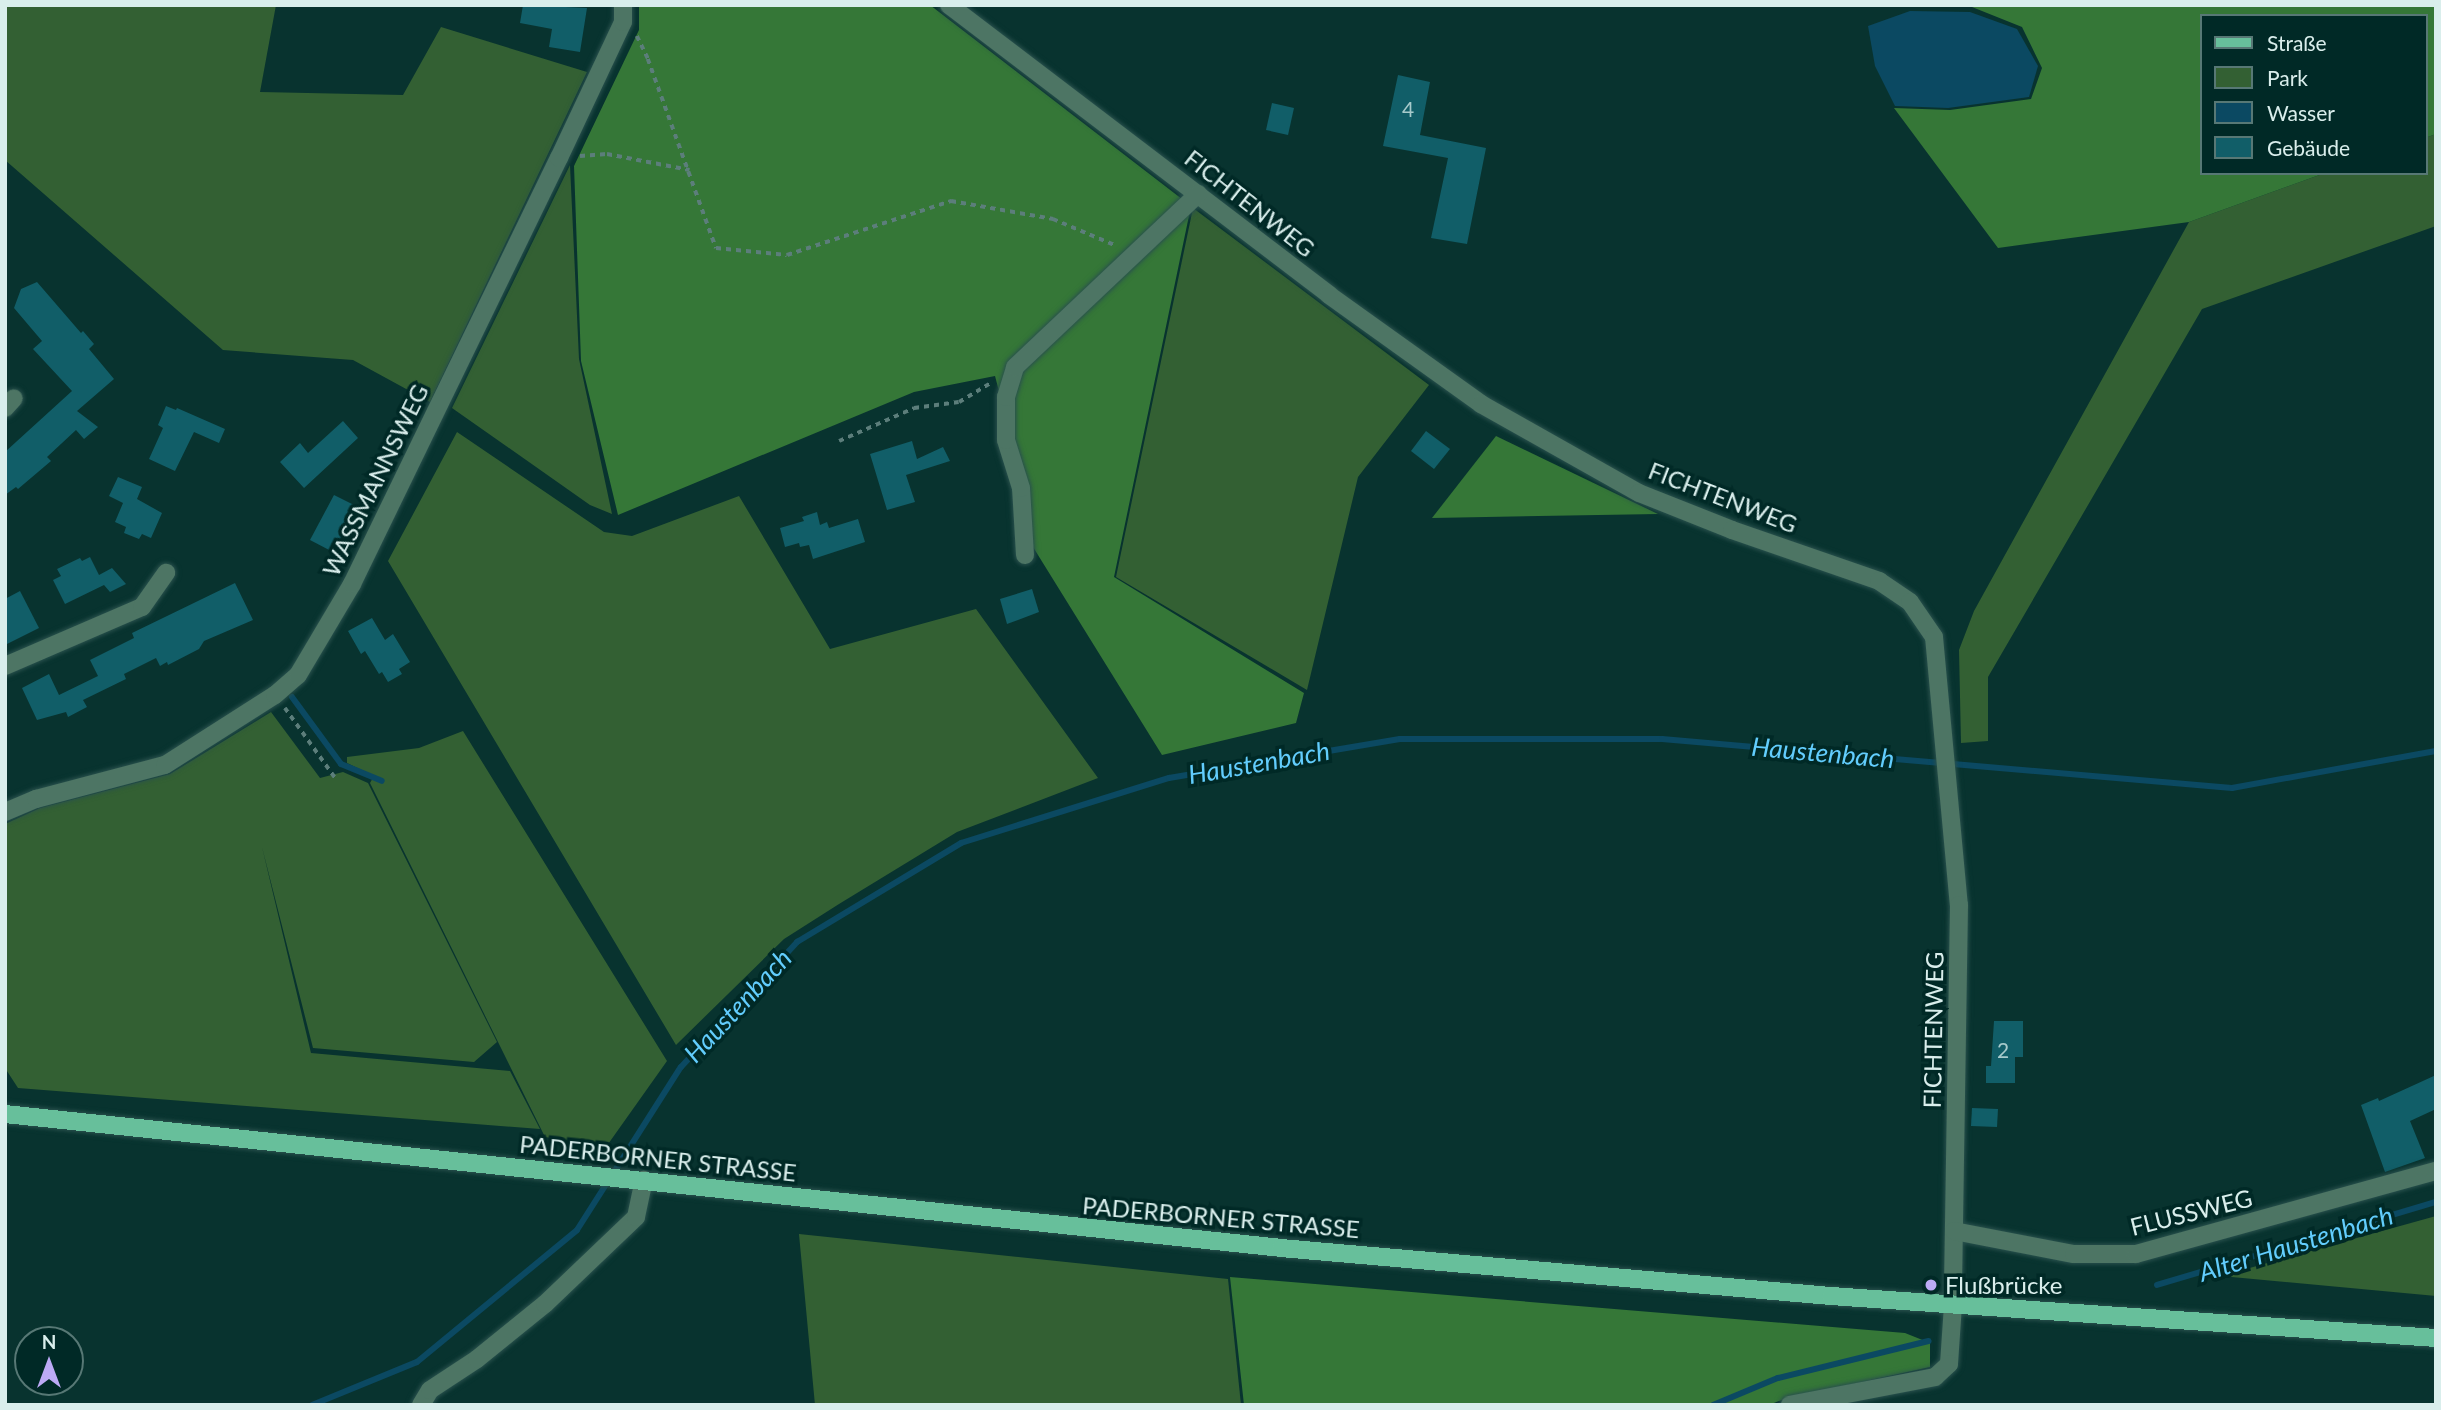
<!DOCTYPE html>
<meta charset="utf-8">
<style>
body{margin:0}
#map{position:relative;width:2441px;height:1410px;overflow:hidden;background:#08332f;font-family:Lato,sans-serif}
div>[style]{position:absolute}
.green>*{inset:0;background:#336033}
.forest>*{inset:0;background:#357737}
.water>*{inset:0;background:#0b4962}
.stream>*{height:6px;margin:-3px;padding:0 3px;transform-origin:3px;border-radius:3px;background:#0b4962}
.building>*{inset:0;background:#115e68}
.path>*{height:3.5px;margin-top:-1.75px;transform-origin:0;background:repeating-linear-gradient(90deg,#5c7e7b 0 5px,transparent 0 10px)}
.roads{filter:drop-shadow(0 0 2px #29514d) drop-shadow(0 0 2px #29514d)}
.minor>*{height:18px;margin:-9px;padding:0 9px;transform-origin:9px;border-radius:9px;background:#4d7564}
.major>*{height:18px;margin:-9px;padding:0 9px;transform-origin:9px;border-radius:9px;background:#67bf9b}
.dots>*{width:19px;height:19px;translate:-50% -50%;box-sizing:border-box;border:4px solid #002926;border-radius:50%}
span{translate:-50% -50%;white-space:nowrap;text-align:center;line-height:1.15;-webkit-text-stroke:7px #002926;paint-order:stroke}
.number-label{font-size:21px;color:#a7cacb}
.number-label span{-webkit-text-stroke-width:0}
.street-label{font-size:24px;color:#d9eeec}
.poi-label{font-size:24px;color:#d9eeec}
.left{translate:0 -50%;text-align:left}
.water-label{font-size:26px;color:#62cdfd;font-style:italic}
.frame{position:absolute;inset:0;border:7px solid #d9eeec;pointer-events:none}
.legend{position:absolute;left:2200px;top:14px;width:228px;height:161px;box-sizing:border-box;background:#002926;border:2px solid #577875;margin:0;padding:9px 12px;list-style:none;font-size:21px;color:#d9eeec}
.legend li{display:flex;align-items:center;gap:14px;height:35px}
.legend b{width:35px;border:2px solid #577875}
.north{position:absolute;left:14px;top:1326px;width:70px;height:70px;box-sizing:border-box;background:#002926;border:2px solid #577875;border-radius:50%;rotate:0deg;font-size:19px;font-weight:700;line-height:28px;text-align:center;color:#d9eeec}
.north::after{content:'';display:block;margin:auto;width:24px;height:32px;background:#bcaaf5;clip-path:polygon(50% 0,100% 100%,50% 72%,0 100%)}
</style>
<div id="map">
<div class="green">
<div style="clip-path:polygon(5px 5px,276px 5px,260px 92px,403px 95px,441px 27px,587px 72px,430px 402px,353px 360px,223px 350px,5px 160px)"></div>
<div style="clip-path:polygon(2436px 134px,2436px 226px,2202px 309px,1988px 677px,1988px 741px,1961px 743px,1959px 650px,1974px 611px,2189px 222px,2325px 173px,2425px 173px,2425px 138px)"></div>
<div style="clip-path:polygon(570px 165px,579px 359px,612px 514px,590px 505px,452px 408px)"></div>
<div style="clip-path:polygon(1193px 208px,1429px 385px,1358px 477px,1307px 690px,1116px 577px)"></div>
<div style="clip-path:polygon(457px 432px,604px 532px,632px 536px,739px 496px,830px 649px,976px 609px,1098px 778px,957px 832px,839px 904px,784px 939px,676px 1045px,388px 561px)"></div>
<div style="clip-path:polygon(271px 712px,320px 778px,343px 772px,368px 783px,497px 1042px,474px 1062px,313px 1048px,262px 847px,311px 1053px,510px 1071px,540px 1129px,18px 1088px,5px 1068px,5px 824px,40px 808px,170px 774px)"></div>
<div style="clip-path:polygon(463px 731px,667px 1061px,606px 1147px,545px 1137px,370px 783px,374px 776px,347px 763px,347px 757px,419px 748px)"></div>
<div style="clip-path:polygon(2436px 1216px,2436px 1296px,2221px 1276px)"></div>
<div style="clip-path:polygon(799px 1234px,1228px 1279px,1241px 1405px,815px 1405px)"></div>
</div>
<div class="forest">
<div style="clip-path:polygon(639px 5px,930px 5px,1191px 206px,1114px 577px,1304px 693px,1296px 723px,1162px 755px,1033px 547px,1024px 486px,995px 376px,914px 392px,618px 515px,581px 361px,574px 166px,639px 30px)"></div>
<div style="clip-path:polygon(1981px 5px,2436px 5px,2436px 134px,2425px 138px,2425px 16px,2201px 16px,2201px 173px,2325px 173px,2189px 222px,1998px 248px,1894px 108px,1950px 110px,2031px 99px,2042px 68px,2022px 27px,1972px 7px)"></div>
<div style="clip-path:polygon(1496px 436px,1658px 514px,1432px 518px)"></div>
<div style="clip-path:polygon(1230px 1277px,1905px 1333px,1930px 1343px,1930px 1367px,1784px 1399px,1769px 1405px,1244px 1405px)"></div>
</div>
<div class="water">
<div style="clip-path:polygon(1910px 11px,1970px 12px,2017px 29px,2038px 66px,2029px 97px,1948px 108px,1895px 106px,1875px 66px,1868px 26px)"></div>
</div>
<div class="stream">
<div style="left:292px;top:697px;width:83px;rotate:53.8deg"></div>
<div style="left:341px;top:764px;width:44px;rotate:22.5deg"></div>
<div style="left:2157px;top:1285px;width:291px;rotate:-16.6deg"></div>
<div style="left:312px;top:1405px;width:113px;rotate:-22.3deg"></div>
<div style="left:417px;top:1362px;width:207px;rotate:-39.5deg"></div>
<div style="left:577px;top:1230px;width:193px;rotate:-57.5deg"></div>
<div style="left:681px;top:1067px;width:171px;rotate:-47.1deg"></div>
<div style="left:797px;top:942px;width:192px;rotate:-31.1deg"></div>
<div style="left:961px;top:843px;width:218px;rotate:-17.4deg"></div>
<div style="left:1169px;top:778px;width:234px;rotate:-9.6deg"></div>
<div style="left:1400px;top:739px;width:262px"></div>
<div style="left:1662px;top:739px;width:572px;rotate:4.91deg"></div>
<div style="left:2232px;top:788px;width:207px;rotate:-10.3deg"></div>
<div style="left:1713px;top:1405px;width:70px;rotate:-22.6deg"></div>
<div style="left:1778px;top:1378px;width:155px;rotate:-13.8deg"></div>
</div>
<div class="building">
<div style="clip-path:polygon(523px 5px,587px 8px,580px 52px,549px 47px,552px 29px,520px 23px)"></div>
<div style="clip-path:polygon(1398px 75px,1430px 82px,1420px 135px,1486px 148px,1467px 244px,1431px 238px,1448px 158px,1383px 146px)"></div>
<div style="clip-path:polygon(1272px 103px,1294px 108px,1288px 135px,1266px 130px)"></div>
<div style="clip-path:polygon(37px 282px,81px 333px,83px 331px,94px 344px,89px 349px,114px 379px,77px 411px,98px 427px,84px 439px,76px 430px,47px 457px,51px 461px,18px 489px,16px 487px,5px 495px,5px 452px,72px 391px,33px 349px,42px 341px,14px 308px,21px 289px)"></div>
<div style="clip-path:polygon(166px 406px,176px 410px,177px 408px,225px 429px,219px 443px,194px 432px,175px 471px,149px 459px,163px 428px,158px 425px)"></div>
<div style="clip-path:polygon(343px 421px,358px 438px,304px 488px,280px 462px,300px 443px,308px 453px)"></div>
<div style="clip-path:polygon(1426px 431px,1450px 449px,1434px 469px,1411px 451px)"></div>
<div style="clip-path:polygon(912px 441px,917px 459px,943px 447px,950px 461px,906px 475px,915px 502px,887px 510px,870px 454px)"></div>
<div style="clip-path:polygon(118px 477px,142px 487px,137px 499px,162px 513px,151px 538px,142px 534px,139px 539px,124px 533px,126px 527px,115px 522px,123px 503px,109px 496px)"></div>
<div style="clip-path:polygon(334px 495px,358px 507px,333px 552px,310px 540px)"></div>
<div style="clip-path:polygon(817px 512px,820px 525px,827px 522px,829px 528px,858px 519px,865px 542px,813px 559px,809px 545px,800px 547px,799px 543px,785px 547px,780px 528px,804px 521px,802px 517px)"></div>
<div style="clip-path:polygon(90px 557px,99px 575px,112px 568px,126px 584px,110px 592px,104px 585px,65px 604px,53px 580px,61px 576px,57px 569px,80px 558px,82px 561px)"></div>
<div style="clip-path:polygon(235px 583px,253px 620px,204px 641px,199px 649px,168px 665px,167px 662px,160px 666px,156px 658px,124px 674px,126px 679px,83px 700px,87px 707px,68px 717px,66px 712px,37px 720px,22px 688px,49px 674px,59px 695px,98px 676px,90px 660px,134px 638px,132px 633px)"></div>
<div style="clip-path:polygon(1032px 589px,1039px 612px,1007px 624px,1000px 599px)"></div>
<div style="clip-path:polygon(20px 591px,39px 628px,5px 645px,5px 599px)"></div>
<div style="clip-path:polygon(372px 618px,385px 640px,393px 634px,410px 662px,399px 669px,402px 674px,388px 682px,382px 672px,379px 674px,365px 651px,361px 654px,348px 631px)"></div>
<div style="clip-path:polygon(1994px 1021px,2023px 1021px,2023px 1057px,2015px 1057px,2015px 1083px,1986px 1083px,1986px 1066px,1991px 1066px)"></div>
<div style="clip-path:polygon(2436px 1075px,2436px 1109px,2410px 1121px,2425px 1158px,2385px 1172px,2361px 1105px,2378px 1098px,2379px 1101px)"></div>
<div style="clip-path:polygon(1972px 1108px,1998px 1109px,1997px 1127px,1971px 1126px)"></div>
</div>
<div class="path">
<div style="left:637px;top:36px;width:25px;rotate:64deg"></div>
<div style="left:648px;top:59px;width:201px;rotate:70.2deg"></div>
<div style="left:716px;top:248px;width:71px;rotate:5.6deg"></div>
<div style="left:787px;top:255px;width:173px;rotate:-18.2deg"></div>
<div style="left:951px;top:201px;width:104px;rotate:10deg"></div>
<div style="left:1053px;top:219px;width:69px;rotate:22.9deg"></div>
<div style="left:580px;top:156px;width:27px;rotate:-4deg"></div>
<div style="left:607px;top:154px;width:84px;rotate:11deg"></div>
<div style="left:839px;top:441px;width:82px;rotate:-23.7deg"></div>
<div style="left:914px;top:408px;width:45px;rotate:-7.6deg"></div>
<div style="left:959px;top:402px;width:39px;rotate:-31deg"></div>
<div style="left:285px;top:708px;width:87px;rotate:54.3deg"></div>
</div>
<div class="roads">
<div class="minor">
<div style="left:949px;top:5px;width:478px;rotate:37.3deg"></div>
<div style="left:1329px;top:295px;width:187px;rotate:35.6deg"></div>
<div style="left:1481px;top:404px;width:181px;rotate:29.4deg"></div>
<div style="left:1639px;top:493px;width:100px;rotate:21.7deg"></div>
<div style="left:1732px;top:530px;width:156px;rotate:19.1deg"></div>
<div style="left:1879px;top:581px;width:37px;rotate:34deg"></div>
<div style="left:1910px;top:602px;width:42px;rotate:55.6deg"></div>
<div style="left:1934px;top:637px;width:269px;rotate:84.7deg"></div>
<div style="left:1959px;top:905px;width:400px;rotate:90.9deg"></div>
<div style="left:1953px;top:1305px;width:59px;rotate:93.9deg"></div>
<div style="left:1949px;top:1364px;width:19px;rotate:137deg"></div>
<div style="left:1935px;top:1377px;width:148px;rotate:169.1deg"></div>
<div style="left:5px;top:408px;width:13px;rotate:-48deg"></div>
<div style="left:1025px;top:555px;width:67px;rotate:-93.4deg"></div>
<div style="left:1021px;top:488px;width:50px;rotate:-107.4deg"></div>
<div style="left:1006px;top:440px;width:43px;rotate:-90deg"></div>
<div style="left:1006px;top:397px;width:31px;rotate:-73deg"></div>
<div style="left:1015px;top:367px;width:252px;rotate:-43.4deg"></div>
<div style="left:5px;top:666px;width:149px;rotate:-23.3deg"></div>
<div style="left:142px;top:607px;width:42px;rotate:-54.8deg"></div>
<div style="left:5px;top:812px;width:34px;rotate:-23deg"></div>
<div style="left:36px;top:799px;width:133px;rotate:-14.8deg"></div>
<div style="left:165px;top:765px;width:130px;rotate:-32.5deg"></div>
<div style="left:275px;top:695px;width:30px;rotate:-41deg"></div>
<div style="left:298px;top:675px;width:106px;rotate:-59.3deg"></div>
<div style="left:352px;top:584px;width:474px;rotate:-64.1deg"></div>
<div style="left:559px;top:158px;width:150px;rotate:-64.8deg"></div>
<div style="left:623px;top:22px;width:17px;rotate:-90deg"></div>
<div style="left:1954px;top:1231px;width:122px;rotate:10.9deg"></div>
<div style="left:2074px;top:1254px;width:62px"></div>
<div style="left:2136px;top:1254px;width:311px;rotate:-15.5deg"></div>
<div style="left:421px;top:1405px;width:17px;rotate:-59deg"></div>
<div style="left:430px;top:1390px;width:56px;rotate:-33.4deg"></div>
<div style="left:477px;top:1359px;width:87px;rotate:-39deg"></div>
<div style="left:545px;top:1304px;width:126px;rotate:-43.7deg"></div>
<div style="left:636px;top:1217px;width:38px;rotate:-78deg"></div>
</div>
<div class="major">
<div style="left:5px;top:1114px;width:1283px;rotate:5.99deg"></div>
<div style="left:1281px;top:1248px;width:552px;rotate:4.99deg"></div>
<div style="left:1831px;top:1296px;width:606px;rotate:3.97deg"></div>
</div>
</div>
<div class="dots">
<div style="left:1931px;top:1285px;background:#bcaaf5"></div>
</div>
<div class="number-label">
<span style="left:1408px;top:109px">4</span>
<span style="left:2003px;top:1050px">2</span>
</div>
<div class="street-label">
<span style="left:1250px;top:203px;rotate:38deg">FICHTENWEG</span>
<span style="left:375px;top:480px;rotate:-64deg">WASSMANNSWEG</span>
<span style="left:1723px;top:497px;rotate:21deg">FICHTENWEG</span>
<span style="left:1933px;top:1030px;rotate:-89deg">FICHTENWEG</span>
<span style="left:658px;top:1158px;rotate:6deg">PADERBORNER STRASSE</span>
<span style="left:2191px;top:1212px;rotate:-14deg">FLUSSWEG</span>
<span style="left:1221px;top:1217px;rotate:5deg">PADERBORNER STRASSE</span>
</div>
<div class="poi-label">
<span class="left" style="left:1945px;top:1285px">Flußbrücke</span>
</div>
<div class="water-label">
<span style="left:1823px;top:753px;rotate:5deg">Haustenbach</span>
<span style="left:1259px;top:763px;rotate:-10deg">Haustenbach</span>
<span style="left:738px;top:1006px;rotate:-47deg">Haustenbach</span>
<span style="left:2296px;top:1244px;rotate:-17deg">Alter Haustenbach</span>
</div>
<div class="frame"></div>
<ul class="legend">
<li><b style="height:9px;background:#67bf9b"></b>Straße</li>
<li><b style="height:19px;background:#336033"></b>Park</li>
<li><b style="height:19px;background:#0b4962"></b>Wasser</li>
<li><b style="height:19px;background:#115e68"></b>Gebäude</li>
</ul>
<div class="north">N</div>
</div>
